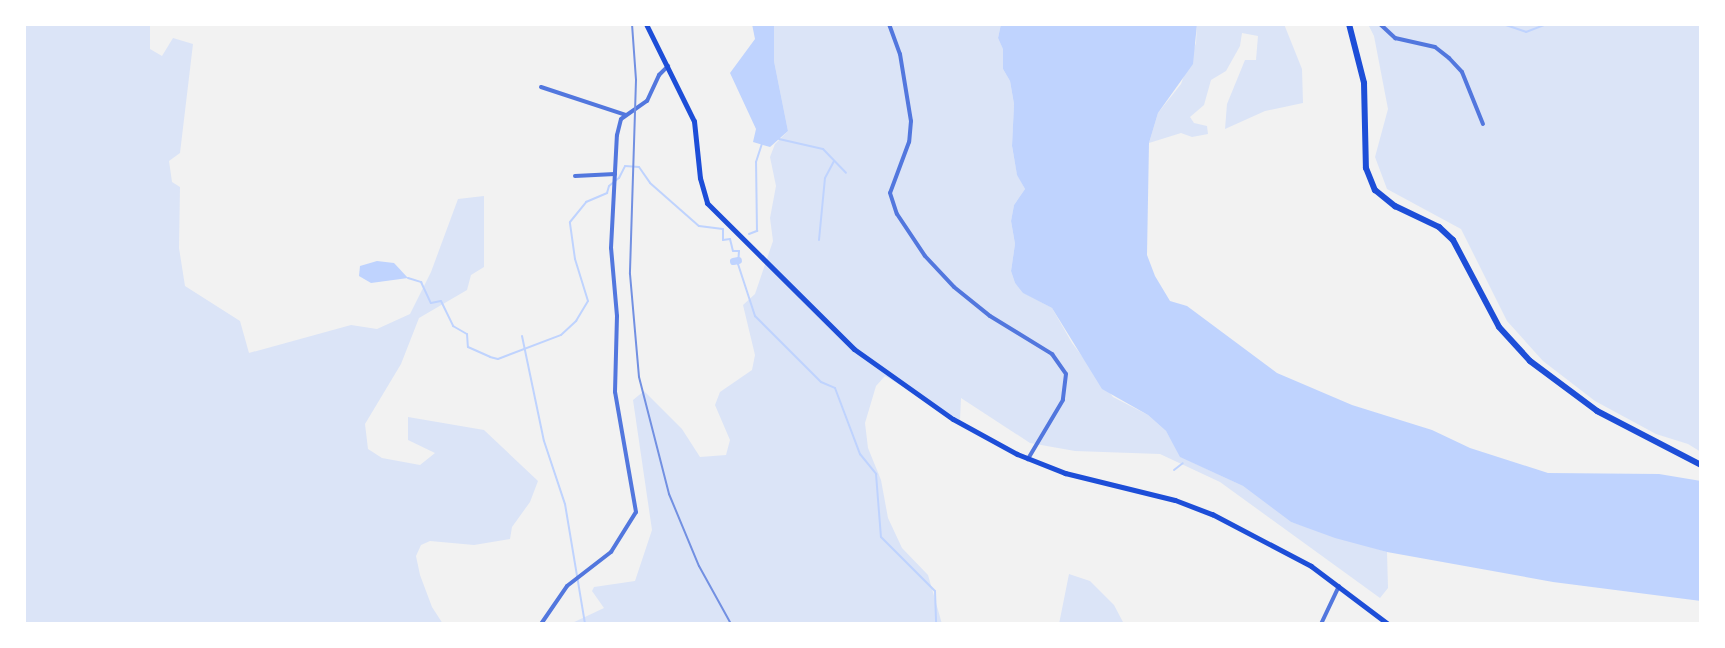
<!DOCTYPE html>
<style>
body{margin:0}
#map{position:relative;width:1725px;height:648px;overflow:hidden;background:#f2f2f2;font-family:Lora,serif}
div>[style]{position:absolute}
.green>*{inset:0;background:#dbe4f7}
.water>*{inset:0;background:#bfd3fe}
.stream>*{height:2px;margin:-1px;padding:0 1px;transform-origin:1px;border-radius:1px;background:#bfd3fe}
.canal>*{height:7px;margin:-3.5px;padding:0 3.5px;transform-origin:3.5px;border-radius:3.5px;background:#bfd3fe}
.minor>*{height:4px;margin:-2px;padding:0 2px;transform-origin:2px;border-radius:2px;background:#5277de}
.secondary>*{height:5px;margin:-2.5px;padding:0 2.5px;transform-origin:2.5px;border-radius:2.5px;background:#1d4ed8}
.primary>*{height:6px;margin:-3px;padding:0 3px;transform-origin:3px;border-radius:3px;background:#1d4ed8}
.rail>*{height:2px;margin:-1px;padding:0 1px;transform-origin:1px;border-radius:1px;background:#7290e2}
span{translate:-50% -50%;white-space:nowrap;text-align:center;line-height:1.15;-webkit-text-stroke:8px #fff;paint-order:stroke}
.frame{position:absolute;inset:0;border:26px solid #fff;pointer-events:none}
</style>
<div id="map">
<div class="green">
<div style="clip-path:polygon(24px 24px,150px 24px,150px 49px,162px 56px,173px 38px,193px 44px,180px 153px,169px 161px,172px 182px,180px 187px,179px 248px,185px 286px,240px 321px,249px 353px,351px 325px,377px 329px,410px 314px,431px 272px,458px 199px,484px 196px,484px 267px,471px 275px,467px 290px,419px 318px,401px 364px,365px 424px,368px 449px,382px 458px,420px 465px,435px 453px,408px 440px,408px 417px,484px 430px,538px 481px,530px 502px,512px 527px,510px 539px,474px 545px,430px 541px,421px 545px,416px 556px,420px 575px,432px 607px,443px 624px,24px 624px)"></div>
<div style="clip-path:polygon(774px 24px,1001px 24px,998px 38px,1003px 48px,1003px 69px,1010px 81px,1014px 104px,1012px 147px,1017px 174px,1025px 189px,1014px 205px,1011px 221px,1015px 244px,1011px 271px,1015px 283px,1024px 293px,1052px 308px,1072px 343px,1113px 397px,1148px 415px,1166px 431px,1181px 457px,1243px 486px,1291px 522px,1387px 552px,1388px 588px,1380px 598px,1220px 482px,1160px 454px,1075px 451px,1030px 443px,961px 398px,960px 420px,885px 376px,876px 386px,865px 423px,868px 448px,881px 480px,888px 518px,902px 548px,928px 575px,942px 624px,570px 624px,604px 608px,592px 591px,594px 587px,635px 581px,652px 530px,633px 400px,644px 391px,682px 429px,700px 457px,726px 455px,730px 440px,715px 405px,720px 392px,752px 370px,755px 355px,743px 305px,755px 294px,773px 241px,770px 218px,776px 186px,770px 157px,775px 144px,788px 131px,774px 61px)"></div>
<div style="clip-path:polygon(1197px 24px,1284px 24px,1302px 69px,1303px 103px,1265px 111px,1225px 129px,1227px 104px,1245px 60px,1256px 60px,1258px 36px,1242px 33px,1240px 46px,1226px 71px,1211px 80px,1204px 105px,1190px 117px,1194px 123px,1207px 126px,1208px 134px,1192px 137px,1181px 133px,1149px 143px,1158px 113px,1181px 84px,1196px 43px)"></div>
<div style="clip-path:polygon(1368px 24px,1701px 24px,1701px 452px,1688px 444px,1656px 434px,1595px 401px,1543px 361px,1507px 321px,1461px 229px,1387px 189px,1375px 157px,1388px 109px,1374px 36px)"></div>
<div style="clip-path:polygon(1069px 574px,1090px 581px,1114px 605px,1124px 624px,1059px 624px)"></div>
</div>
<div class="water">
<div style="clip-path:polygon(752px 24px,774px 24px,774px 61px,788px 131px,770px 147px,753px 142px,756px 129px,730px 73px,755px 39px)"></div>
<div style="clip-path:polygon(1001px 24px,1197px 24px,1193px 64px,1158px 113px,1149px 143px,1147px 255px,1155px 276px,1170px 301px,1187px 306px,1277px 373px,1352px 405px,1432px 430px,1470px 448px,1548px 473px,1659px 474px,1701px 481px,1701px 601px,1553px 582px,1387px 552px,1335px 538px,1291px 522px,1243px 486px,1180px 457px,1166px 431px,1148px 415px,1102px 389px,1052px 308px,1023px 293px,1015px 283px,1011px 271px,1015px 244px,1011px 221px,1014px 205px,1025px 189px,1017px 175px,1012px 146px,1014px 104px,1010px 81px,1003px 69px,1003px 49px,998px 38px)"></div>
<div style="clip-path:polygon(377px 261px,394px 263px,408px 278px,371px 283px,359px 276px,360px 266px)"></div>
</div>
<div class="stream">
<div style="left:1503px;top:24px;width:24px;rotate:19deg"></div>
<div style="left:1526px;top:32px;width:22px;rotate:-21deg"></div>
<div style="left:779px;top:139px;width:45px;rotate:12.8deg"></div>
<div style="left:823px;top:149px;width:33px;rotate:46deg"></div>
<div style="left:749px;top:234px;width:9px;rotate:-21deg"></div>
<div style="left:757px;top:231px;width:69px;rotate:-90.8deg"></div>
<div style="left:756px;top:162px;width:20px;rotate:-72deg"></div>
<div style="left:819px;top:240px;width:62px;rotate:-84.5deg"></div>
<div style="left:825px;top:178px;width:19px;rotate:-62deg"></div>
<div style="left:408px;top:278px;width:14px;rotate:17deg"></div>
<div style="left:421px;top:282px;width:23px;rotate:65deg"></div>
<div style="left:431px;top:303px;width:10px;rotate:-11deg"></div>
<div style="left:441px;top:301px;width:28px;rotate:64deg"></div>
<div style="left:453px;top:326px;width:16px;rotate:30deg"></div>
<div style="left:467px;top:334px;width:13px;rotate:86deg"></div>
<div style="left:468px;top:347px;width:24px;rotate:24deg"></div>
<div style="left:490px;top:357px;width:8px;rotate:14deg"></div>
<div style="left:498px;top:359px;width:67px;rotate:-20.9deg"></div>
<div style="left:561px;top:335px;width:21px;rotate:-43deg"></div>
<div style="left:576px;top:321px;width:23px;rotate:-59deg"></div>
<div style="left:588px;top:301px;width:44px;rotate:-107.2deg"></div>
<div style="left:575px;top:259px;width:37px;rotate:-98deg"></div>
<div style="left:570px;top:222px;width:26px;rotate:-51deg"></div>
<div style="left:586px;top:202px;width:23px;rotate:-23deg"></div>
<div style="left:607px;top:193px;width:7px;rotate:-74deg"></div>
<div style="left:609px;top:186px;width:13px;rotate:-39deg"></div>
<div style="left:619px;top:178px;width:13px;rotate:-63deg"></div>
<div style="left:625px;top:166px;width:14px;rotate:4deg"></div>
<div style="left:639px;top:167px;width:19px;rotate:55deg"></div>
<div style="left:650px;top:183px;width:65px;rotate:41.3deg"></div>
<div style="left:699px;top:226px;width:24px;rotate:7deg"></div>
<div style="left:723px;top:229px;width:11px;rotate:90deg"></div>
<div style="left:723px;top:240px;width:7px;rotate:-8deg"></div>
<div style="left:730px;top:239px;width:12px;rotate:76deg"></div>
<div style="left:733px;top:251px;width:6px"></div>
<div style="left:739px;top:251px;width:13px;rotate:94deg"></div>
<div style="left:738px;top:264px;width:55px;rotate:71.9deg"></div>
<div style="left:755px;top:316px;width:93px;rotate:45deg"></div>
<div style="left:821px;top:382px;width:15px;rotate:23deg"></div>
<div style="left:835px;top:388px;width:71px;rotate:69.3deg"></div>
<div style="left:860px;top:454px;width:26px;rotate:51deg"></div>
<div style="left:876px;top:474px;width:63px;rotate:85.5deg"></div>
<div style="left:881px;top:537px;width:76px;rotate:45deg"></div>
<div style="left:935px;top:591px;width:33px;rotate:88deg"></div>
<div style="left:522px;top:336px;width:107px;rotate:78.2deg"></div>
<div style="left:544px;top:441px;width:66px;rotate:71.6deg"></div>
<div style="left:565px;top:504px;width:122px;rotate:80.5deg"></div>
<div style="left:1174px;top:470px;width:11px;rotate:-38deg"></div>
</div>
<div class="canal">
<div style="left:733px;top:261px;width:5px;rotate:-11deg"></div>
</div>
<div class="minor">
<div style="left:889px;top:24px;width:32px;rotate:70deg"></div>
<div style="left:900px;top:54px;width:68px;rotate:80.7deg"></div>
<div style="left:911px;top:121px;width:21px;rotate:95deg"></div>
<div style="left:909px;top:142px;width:54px;rotate:110.4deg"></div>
<div style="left:890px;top:193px;width:22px;rotate:72deg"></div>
<div style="left:897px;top:214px;width:50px;rotate:56.3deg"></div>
<div style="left:925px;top:256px;width:42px;rotate:46.9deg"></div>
<div style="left:954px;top:287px;width:46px;rotate:38.9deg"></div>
<div style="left:990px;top:316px;width:73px;rotate:31.5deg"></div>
<div style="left:1052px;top:354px;width:24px;rotate:55deg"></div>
<div style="left:1066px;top:374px;width:26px;rotate:97deg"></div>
<div style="left:1063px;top:400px;width:69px;rotate:120.7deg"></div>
<div style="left:1380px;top:24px;width:21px;rotate:43deg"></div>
<div style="left:1395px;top:38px;width:41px;rotate:12.7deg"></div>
<div style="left:1435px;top:47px;width:18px;rotate:38deg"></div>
<div style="left:1449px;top:58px;width:19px;rotate:47deg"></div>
<div style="left:1462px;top:72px;width:56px;rotate:68deg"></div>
<div style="left:541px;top:87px;width:89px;rotate:18.2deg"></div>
<div style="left:575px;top:176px;width:40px;rotate:-2.9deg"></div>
<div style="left:541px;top:624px;width:46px;rotate:-55.6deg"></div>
<div style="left:567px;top:586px;width:56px;rotate:-37.7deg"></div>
<div style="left:611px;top:552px;width:47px;rotate:-58deg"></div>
<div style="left:636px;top:512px;width:122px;rotate:-99.9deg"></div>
<div style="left:615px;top:392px;width:76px;rotate:-88.5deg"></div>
<div style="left:617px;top:316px;width:68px;rotate:-95deg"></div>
<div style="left:611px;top:248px;width:113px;rotate:-87deg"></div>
<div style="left:617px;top:135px;width:16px;rotate:-76deg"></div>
<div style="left:621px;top:119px;width:32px;rotate:-35deg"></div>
<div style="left:647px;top:101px;width:29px;rotate:-65deg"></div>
<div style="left:659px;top:75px;width:13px;rotate:-45deg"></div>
<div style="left:1321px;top:624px;width:42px;rotate:-64.7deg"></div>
</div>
<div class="secondary">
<div style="left:646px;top:24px;width:108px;rotate:63.7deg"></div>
<div style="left:694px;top:121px;width:57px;rotate:84deg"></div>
<div style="left:700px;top:178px;width:26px;rotate:74deg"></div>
<div style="left:707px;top:203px;width:207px;rotate:44.8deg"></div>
<div style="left:854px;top:349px;width:121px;rotate:35.3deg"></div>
<div style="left:953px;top:419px;width:73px;rotate:28.7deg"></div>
<div style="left:1017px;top:454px;width:52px;rotate:21.6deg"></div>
<div style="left:1065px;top:473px;width:113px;rotate:13.8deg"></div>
<div style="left:1175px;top:500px;width:40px;rotate:21deg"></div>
<div style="left:1212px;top:514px;width:112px;rotate:27.7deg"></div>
<div style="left:1311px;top:566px;width:96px;rotate:37deg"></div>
</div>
<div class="primary">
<div style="left:1349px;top:24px;width:61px;rotate:75.7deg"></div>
<div style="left:1364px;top:83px;width:85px;rotate:88.7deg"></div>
<div style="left:1366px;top:168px;width:24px;rotate:68deg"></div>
<div style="left:1375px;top:190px;width:26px;rotate:39deg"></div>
<div style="left:1395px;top:206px;width:49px;rotate:25.5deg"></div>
<div style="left:1439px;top:227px;width:19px;rotate:43deg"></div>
<div style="left:1453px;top:240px;width:98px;rotate:62.1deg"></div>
<div style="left:1499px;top:327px;width:46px;rotate:47.6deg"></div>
<div style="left:1530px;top:361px;width:84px;rotate:36.7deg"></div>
<div style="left:1597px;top:411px;width:117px;rotate:27.4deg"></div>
</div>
<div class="rail">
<div style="left:632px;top:24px;width:56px;rotate:85.9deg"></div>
<div style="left:636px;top:80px;width:194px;rotate:91.8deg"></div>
<div style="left:630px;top:274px;width:103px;rotate:85deg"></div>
<div style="left:639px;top:377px;width:121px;rotate:75.6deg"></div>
<div style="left:669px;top:494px;width:78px;rotate:67.4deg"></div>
<div style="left:699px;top:566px;width:66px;rotate:61.1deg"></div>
</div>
<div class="frame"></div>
</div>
